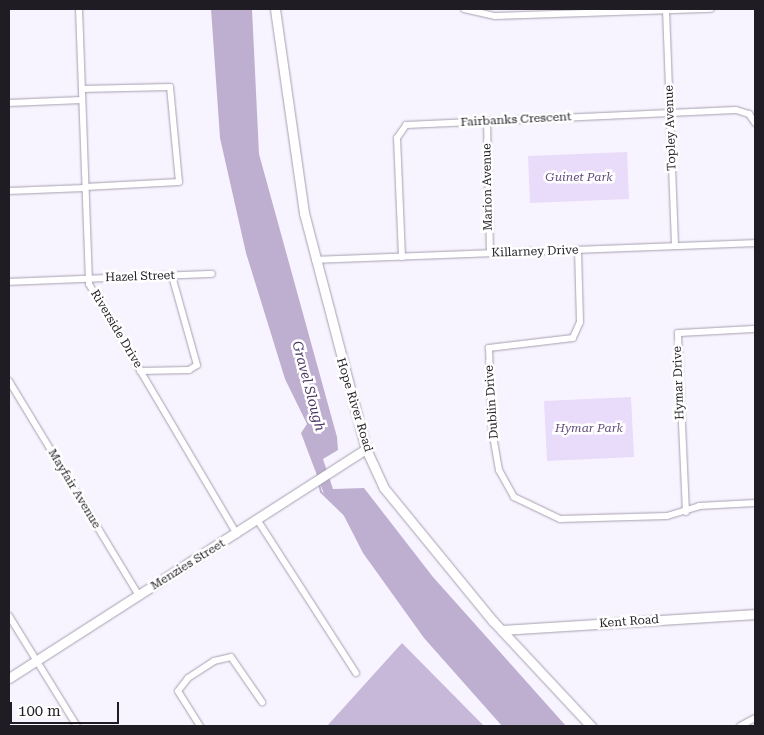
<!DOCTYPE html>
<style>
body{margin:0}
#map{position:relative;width:764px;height:735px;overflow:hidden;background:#f8f4ff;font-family:"Roboto Serif",serif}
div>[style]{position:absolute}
.green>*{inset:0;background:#e9dbfa}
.forest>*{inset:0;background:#c7b8da}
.water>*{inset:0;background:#beafd0}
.stream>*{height:2px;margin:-1px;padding:0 1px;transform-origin:1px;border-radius:1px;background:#beafd0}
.roads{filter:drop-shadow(0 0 1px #a69fb0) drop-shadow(0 0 1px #a69fb0)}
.street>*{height:6px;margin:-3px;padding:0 3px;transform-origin:3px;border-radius:3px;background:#fff}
.secondary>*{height:9px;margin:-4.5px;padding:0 4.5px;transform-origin:4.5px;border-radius:4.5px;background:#fff}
span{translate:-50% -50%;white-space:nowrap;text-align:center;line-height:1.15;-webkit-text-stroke:5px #fff;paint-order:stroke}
.street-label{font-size:12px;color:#1f1c23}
.park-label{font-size:12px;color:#624c7b;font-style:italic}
.water-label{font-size:14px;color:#4d3764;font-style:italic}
.frame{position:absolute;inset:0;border:10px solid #1f1c23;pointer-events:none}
.scale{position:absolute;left:10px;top:702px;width:109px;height:22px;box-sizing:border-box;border:2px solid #1f1c23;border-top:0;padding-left:6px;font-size:15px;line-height:18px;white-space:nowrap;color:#1f1c23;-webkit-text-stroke:4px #fff;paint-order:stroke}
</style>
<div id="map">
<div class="green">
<div style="clip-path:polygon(627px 152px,629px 199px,530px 203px,528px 156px)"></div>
<div style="clip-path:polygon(631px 397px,634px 457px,547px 461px,544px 401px)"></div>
</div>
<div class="forest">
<div style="clip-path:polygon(402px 643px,484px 726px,327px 726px)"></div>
</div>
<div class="water">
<div style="clip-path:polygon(211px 9px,252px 9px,259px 154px,337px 437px,338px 450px,323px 459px,333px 489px,364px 488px,433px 577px,566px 726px,502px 726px,424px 638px,363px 553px,342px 512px,324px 494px,301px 433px,307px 424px,285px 379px,246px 253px,220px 138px)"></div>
</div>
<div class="stream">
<div style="left:319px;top:484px;width:8px;rotate:76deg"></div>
<div style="left:321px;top:492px;width:32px;rotate:44deg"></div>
</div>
<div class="roads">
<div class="street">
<div style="left:79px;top:9px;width:275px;rotate:87.9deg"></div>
<div style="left:89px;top:284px;width:291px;rotate:59.4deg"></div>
<div style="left:464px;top:9px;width:32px;rotate:13deg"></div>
<div style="left:495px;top:16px;width:216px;rotate:-1.9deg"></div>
<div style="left:666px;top:10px;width:236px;rotate:87.8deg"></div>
<div style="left:82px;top:89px;width:88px;rotate:-1.3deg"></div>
<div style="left:170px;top:87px;width:95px;rotate:84.6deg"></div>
<div style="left:179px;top:182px;width:94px;rotate:177deg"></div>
<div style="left:9px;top:103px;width:73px;rotate:-2.4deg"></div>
<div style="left:487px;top:121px;width:132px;rotate:88.7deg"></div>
<div style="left:9px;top:191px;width:76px;rotate:-2.3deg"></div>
<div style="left:578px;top:250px;width:72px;rotate:88.4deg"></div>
<div style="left:580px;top:322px;width:17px;rotate:114deg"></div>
<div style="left:573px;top:338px;width:85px;rotate:173.2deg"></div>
<div style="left:489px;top:348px;width:82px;rotate:87.9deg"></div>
<div style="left:492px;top:430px;width:41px;rotate:80.1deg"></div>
<div style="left:499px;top:470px;width:31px;rotate:61deg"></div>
<div style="left:514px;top:497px;width:51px;rotate:25.6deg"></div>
<div style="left:560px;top:519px;width:107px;rotate:-1.6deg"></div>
<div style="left:667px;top:516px;width:34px;rotate:-17deg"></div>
<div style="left:699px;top:506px;width:56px;rotate:-3.1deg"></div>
<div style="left:402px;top:257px;width:119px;rotate:-92.4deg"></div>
<div style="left:397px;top:138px;width:16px;rotate:-55deg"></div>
<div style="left:406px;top:125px;width:330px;rotate:-2.6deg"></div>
<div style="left:736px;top:110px;width:14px;rotate:17deg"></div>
<div style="left:749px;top:114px;width:11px;rotate:56deg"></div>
<div style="left:315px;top:260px;width:440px;rotate:-2.2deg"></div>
<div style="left:9px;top:282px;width:203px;rotate:-2.3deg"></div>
<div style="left:140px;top:371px;width:49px;rotate:-1.2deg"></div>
<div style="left:189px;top:370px;width:9px;rotate:-32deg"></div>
<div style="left:197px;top:365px;width:92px;rotate:-105.7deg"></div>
<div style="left:9px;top:381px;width:251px;rotate:58.8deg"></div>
<div style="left:686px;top:512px;width:179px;rotate:-92.6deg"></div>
<div style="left:678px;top:333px;width:77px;rotate:-3deg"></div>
<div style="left:258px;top:521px;width:181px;rotate:57.2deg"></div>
<div style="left:9px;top:616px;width:129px;rotate:58.3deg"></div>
<div style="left:200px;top:726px;width:41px;rotate:-122.2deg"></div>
<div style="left:178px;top:691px;width:16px;rotate:-52deg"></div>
<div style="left:188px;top:678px;width:31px;rotate:-33deg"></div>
<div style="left:214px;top:661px;width:17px;rotate:-13deg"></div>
<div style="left:231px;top:657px;width:55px;rotate:55.4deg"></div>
<div style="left:740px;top:726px;width:17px;rotate:-28deg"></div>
</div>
<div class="secondary">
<div style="left:275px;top:9px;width:206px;rotate:81.9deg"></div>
<div style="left:304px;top:213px;width:244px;rotate:75.3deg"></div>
<div style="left:366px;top:449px;width:43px;rotate:65.2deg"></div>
<div style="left:384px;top:488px;width:172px;rotate:50.7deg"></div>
<div style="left:493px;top:621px;width:144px;rotate:47deg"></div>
<div style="left:502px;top:630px;width:254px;rotate:-3.6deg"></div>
<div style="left:9px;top:678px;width:424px;rotate:-32.7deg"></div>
</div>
</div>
<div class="street-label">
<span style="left:516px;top:120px;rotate:-3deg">Fairbanks Crescent</span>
<span style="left:671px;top:128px;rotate:-92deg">Topley Avenue</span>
<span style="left:488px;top:187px;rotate:-91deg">Marion Avenue</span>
<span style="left:535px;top:252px;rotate:-2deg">Killarney Drive</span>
<span style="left:140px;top:277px;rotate:-2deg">Hazel Street</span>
<span style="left:116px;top:329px;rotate:59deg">Riverside Drive</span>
<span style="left:679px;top:383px;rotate:-92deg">Hymar Drive</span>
<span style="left:492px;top:402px;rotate:-94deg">Dublin Drive</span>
<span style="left:354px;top:405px;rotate:73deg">Hope River Road</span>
<span style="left:74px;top:489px;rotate:59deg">Mayfair Avenue</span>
<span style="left:188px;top:565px;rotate:-32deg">Menzies Street</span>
<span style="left:629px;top:622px;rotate:-4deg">Kent Road</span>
</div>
<div class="park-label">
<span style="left:579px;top:178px">Guinet Park</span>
<span style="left:589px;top:429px">Hymar Park</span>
</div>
<div class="water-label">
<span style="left:309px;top:386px;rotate:75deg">Gravel Slough</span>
</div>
<div class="frame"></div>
<div class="scale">100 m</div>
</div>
